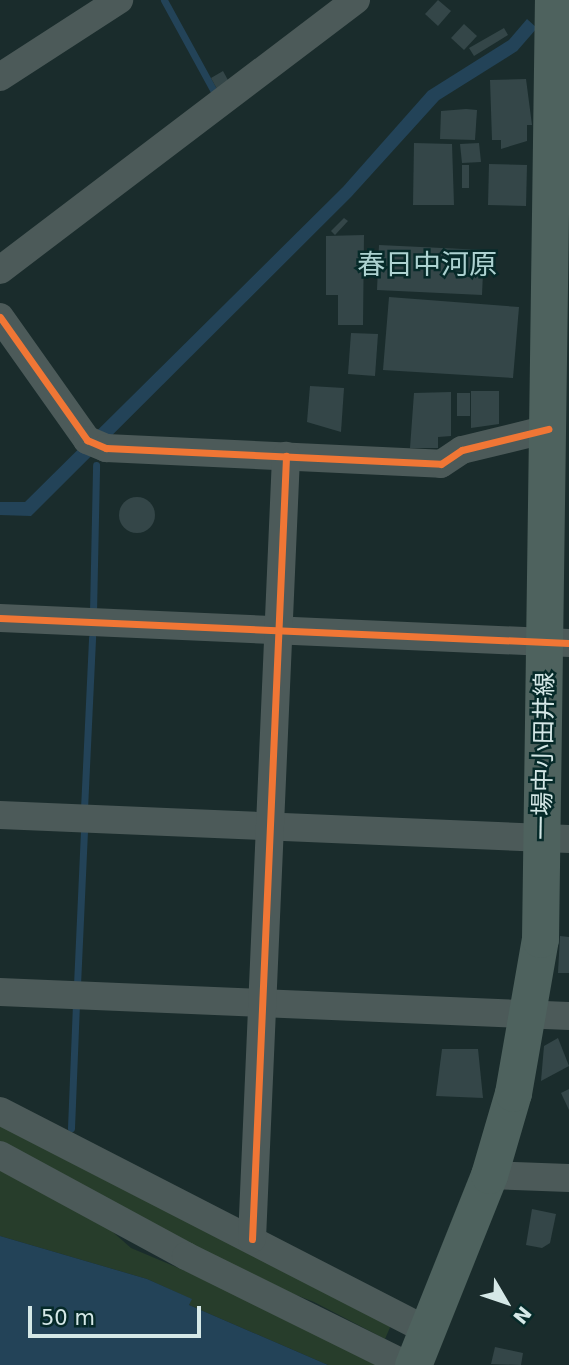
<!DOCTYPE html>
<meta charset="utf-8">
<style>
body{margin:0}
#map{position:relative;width:569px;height:1365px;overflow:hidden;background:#1a2c2c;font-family:"DejaVu Sans","Noto Sans JP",sans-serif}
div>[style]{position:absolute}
.green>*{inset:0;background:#273d2b}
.water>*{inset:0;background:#234358}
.stream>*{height:7px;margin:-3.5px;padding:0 3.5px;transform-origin:3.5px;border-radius:3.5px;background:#234358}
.building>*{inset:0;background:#344648}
.round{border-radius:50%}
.minor>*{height:28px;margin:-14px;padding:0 14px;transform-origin:14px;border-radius:14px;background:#4c5a59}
.major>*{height:37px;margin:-18.5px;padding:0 18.5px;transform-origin:18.5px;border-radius:18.5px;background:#4e625e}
.cycleway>*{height:7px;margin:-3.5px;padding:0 3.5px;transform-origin:3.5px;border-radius:3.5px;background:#f07635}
span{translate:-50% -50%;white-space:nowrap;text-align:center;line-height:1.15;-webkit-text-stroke:5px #062a29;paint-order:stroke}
.street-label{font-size:24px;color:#d5e8e7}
.quarter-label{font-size:28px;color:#add2d1}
.north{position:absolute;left:471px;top:1267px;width:70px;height:70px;-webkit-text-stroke:5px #062a29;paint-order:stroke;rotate:129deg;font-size:19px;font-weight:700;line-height:28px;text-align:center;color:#d5e8e7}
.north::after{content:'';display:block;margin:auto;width:24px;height:32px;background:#d5e8e7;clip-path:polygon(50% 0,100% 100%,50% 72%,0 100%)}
.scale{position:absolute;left:28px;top:1306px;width:173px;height:32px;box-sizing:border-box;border:4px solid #d5e8e7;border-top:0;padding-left:9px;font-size:21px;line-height:24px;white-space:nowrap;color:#d5e8e7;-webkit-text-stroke:5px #062a29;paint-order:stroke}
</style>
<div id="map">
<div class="green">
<div style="clip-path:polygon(0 1120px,392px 1323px,385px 1339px,314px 1302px,237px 1272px,0 1143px)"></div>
<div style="clip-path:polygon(0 1162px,89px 1211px,131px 1248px,283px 1312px,376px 1365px,328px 1365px,189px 1305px,191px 1299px,147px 1279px,0 1236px)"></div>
</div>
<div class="water">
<div style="clip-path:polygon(527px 19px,537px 28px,517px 51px,439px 100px,351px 197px,31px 516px,0 515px,0 502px,25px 502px,343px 187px,428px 91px,509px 40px)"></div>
<div style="clip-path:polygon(0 1236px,147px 1279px,192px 1299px,189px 1305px,328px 1365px,0 1365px)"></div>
</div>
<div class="stream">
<div style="left:164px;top:0;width:106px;rotate:61.3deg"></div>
<div style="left:93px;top:613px;width:148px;rotate:-88.8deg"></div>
<div style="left:84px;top:809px;width:172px;rotate:-87.3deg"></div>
<div style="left:77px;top:985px;width:157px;rotate:-87.4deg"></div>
<div style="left:71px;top:1128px;width:122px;rotate:-87.7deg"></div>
</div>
<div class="building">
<div style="clip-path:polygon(438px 0,451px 11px,438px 26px,425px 14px)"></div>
<div style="clip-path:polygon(464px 24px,477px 36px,464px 50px,451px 38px)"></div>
<div style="clip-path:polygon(504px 28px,508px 35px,474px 56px,469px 48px)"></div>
<div style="clip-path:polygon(223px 71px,229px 82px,217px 89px,211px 78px)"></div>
<div style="clip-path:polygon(526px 79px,532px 125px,527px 125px,527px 141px,501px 149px,501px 140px,492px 140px,490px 80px)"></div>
<div style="clip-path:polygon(466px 109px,477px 110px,475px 140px,440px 139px,441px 111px)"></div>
<div style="clip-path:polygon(414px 143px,452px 144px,454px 205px,413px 205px)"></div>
<div style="clip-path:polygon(479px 143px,481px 162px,462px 163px,460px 144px)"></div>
<div style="clip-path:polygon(489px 164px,527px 165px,526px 206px,488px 205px)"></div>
<div style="clip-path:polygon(462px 165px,469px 165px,469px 188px,462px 188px)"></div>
<div style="clip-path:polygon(344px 218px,348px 221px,335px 235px,331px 231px)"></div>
<div style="clip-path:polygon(364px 235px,363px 325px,338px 325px,338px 295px,326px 295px,326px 236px)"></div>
<div style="clip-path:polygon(379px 245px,484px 250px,482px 295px,377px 290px)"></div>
<div style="clip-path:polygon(389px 297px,519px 307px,513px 378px,383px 370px)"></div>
<div style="clip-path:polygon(351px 333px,378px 334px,375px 376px,348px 374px)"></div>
<div style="clip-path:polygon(310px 386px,344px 388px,341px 432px,307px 422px)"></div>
<div style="clip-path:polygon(471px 391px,499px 391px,499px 424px,471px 428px)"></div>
<div style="clip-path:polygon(451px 392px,451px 436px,438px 437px,438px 448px,410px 448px,414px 393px)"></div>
<div style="clip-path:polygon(457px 393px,470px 393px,470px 416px,457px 416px)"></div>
<div class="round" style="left:119px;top:497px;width:36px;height:36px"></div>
<div style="clip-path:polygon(560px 936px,569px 937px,569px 973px,558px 973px)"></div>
<div style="clip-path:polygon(558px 1038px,569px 1066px,541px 1081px,544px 1046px)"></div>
<div style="clip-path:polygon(442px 1049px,478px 1049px,483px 1098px,436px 1096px)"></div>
<div style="clip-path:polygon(569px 1089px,569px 1110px,561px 1093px)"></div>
<div style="clip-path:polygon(532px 1209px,556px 1214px,550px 1243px,542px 1248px,526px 1245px)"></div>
<div style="clip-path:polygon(495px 1347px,523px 1353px,521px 1365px,491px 1364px)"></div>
</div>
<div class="minor">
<div style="left:0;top:77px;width:142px;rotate:-32.9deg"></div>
<div style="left:0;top:270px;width:447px;rotate:-37.2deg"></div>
<div style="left:0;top:317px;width:151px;rotate:54.7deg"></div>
<div style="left:87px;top:440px;width:21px;rotate:23deg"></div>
<div style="left:106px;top:448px;width:335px;rotate:2.7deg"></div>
<div style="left:441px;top:464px;width:25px;rotate:-34deg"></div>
<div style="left:462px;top:450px;width:89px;rotate:-13.7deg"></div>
<div style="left:0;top:618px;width:570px;rotate:2.52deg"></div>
<div style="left:0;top:815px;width:570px;rotate:2.42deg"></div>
<div style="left:0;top:992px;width:570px;rotate:2.42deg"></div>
<div style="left:0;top:1111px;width:480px;rotate:27.2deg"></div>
<div style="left:0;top:1155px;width:212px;rotate:28.5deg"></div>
<div style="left:186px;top:1256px;width:246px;rotate:26.3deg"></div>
<div style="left:489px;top:1175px;width:80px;rotate:2.1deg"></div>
<div style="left:252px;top:1239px;width:784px;rotate:-87.51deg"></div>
</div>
<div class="major">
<div style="left:413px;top:1365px;width:205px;rotate:-68.2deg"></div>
<div style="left:489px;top:1175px;width:85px;rotate:-73.7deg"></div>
<div style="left:513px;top:1093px;width:156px;rotate:-80.1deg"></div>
<div style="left:540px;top:939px;width:939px;rotate:-89.21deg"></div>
</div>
<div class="cycleway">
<div style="left:0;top:317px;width:151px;rotate:54.7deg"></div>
<div style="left:87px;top:440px;width:21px;rotate:23deg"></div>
<div style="left:106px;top:448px;width:335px;rotate:2.7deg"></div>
<div style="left:441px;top:464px;width:25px;rotate:-34deg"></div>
<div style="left:462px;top:450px;width:89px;rotate:-13.7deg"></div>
<div style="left:0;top:618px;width:570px;rotate:2.52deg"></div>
<div style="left:252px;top:1239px;width:784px;rotate:-87.51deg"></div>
</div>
<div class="street-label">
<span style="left:544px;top:756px;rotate:-89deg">一場中小田井線</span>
</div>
<div class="quarter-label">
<span style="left:427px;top:265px">春日中河原</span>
</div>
<div class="north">N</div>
<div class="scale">50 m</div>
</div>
